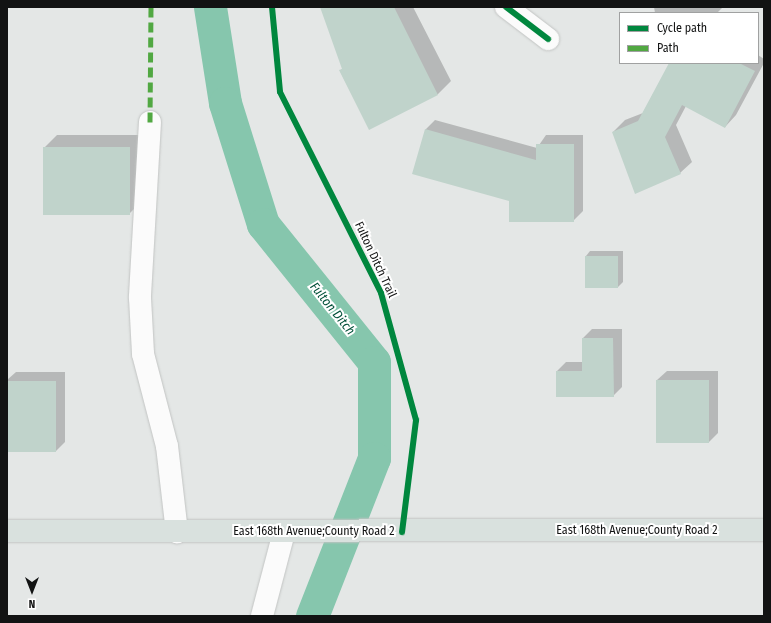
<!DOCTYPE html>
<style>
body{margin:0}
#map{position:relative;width:771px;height:623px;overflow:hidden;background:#e4e7e6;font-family:"Fira Sans Condensed",sans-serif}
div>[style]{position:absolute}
.shadow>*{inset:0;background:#0003}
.canal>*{height:33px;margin:-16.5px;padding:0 16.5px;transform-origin:16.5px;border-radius:16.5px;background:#86c6ad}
.building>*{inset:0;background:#c0d3cb}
.roads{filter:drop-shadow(0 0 1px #c2c4c3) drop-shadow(0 0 1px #c2c4c3)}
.minor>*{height:22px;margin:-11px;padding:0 11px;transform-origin:11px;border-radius:11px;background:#fbfbfb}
.major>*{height:22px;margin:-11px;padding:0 11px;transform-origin:11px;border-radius:11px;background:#d9e1de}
.quiet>*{height:5px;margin-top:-2.5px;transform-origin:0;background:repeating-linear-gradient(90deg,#51a842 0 10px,transparent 0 15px)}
.cycleway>*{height:6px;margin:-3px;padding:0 3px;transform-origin:3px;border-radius:3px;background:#00873e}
span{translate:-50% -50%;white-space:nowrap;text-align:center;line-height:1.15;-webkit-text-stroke:4px #fff;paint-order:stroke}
.street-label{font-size:12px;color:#121313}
.water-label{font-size:13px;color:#005038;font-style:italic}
.frame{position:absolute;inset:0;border:8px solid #121313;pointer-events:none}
.legend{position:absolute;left:619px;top:12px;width:140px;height:52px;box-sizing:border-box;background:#fff;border:1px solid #a0a1a1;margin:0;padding:5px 7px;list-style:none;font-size:12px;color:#121313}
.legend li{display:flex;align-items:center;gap:8px;height:20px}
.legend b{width:20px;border:1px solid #a0a1a1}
.north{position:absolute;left:12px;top:571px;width:40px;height:40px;-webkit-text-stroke:3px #fff;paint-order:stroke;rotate:180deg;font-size:11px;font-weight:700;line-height:16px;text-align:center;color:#121313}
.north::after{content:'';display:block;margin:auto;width:14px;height:18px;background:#121313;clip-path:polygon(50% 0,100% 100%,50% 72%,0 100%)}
</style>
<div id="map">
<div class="shadow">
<div style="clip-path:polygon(322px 7px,413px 7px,451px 81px,438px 94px,369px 128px,340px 71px,343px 68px)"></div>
<div style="clip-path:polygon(654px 7px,723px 7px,717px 13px,655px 13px)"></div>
<div style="clip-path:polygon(758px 55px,764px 59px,764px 63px,736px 115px,725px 127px,686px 106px,676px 125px,692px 162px,680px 173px,613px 132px,625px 120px,643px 113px,670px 63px,758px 63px)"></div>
<div style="clip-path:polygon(435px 120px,537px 148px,546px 135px,583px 135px,583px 211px,574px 220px,510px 200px,425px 130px)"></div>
<div style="clip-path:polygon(57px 135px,142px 135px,142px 201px,129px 214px,44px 148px)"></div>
<div style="clip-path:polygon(590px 251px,623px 251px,623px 282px,618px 287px,586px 256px)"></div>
<div style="clip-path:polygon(592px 329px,622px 329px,622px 387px,613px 396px,557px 371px,566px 362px,583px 362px,583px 338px)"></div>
<div style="clip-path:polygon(667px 371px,718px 371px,718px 433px,709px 442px,657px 442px,657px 380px)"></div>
<div style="clip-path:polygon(16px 372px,65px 372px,65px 442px,56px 451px,7px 451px,7px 380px)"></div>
</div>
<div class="canal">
<div style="left:210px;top:7px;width:97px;rotate:81.1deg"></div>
<div style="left:225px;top:103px;width:127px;rotate:72.6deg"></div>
<div style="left:263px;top:224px;width:177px;rotate:51.2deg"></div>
<div style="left:374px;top:362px;width:96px;rotate:90deg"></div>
<div style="left:374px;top:458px;width:170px;rotate:111.4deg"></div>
</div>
<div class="building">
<div style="clip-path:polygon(320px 7px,394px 7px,438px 95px,369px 130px,339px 70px,342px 69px)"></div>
<div style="clip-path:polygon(669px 63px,739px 63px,755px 71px,725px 128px,682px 105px,665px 137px,681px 174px,635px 194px,612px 132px,638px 121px)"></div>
<div style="clip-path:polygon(425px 129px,536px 160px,536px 144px,574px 144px,574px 222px,509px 222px,509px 201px,412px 174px)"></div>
<div style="clip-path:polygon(43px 147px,130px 147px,130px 215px,43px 215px)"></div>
<div style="clip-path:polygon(585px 256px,618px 256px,618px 288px,585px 288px)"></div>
<div style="clip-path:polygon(582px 338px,613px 338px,614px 397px,556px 397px,556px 371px,582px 371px)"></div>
<div style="clip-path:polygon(656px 380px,709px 380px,709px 443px,656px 443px)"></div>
<div style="clip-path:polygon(7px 381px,56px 381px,56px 452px,7px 452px)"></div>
</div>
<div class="roads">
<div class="minor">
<div style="left:506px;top:7px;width:53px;rotate:37.3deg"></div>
<div style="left:150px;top:122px;width:176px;rotate:93.3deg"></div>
<div style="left:140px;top:298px;width:56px;rotate:86.9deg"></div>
<div style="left:143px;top:354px;width:95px;rotate:75.4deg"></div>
<div style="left:167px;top:446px;width:87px;rotate:83.4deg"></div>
<div style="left:262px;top:616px;width:87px;rotate:-75.3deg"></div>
</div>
<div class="major">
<div style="left:7px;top:531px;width:757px;rotate:-0.08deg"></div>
</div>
</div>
<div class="quiet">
<div style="left:150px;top:122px;width:115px;rotate:-89.5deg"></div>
</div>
<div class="cycleway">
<div style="left:272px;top:7px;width:85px;rotate:84.6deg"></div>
<div style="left:280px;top:92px;width:225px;rotate:63.3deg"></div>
<div style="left:381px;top:293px;width:132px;rotate:74.6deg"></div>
<div style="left:416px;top:420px;width:113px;rotate:97.1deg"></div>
<div style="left:506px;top:7px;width:53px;rotate:37.3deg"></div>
</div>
<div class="street-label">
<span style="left:375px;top:260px;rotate:65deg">Fulton Ditch Trail</span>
<span style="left:637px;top:531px">East 168th Avenue;County Road 2</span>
<span style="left:314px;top:532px">East 168th Avenue;County Road 2</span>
</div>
<div class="water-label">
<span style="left:332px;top:309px;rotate:51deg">Fulton Ditch</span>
</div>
<div class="frame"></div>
<ul class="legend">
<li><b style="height:5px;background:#00873e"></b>Cycle path</li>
<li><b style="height:5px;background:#51a842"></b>Path</li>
</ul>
<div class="north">N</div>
</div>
